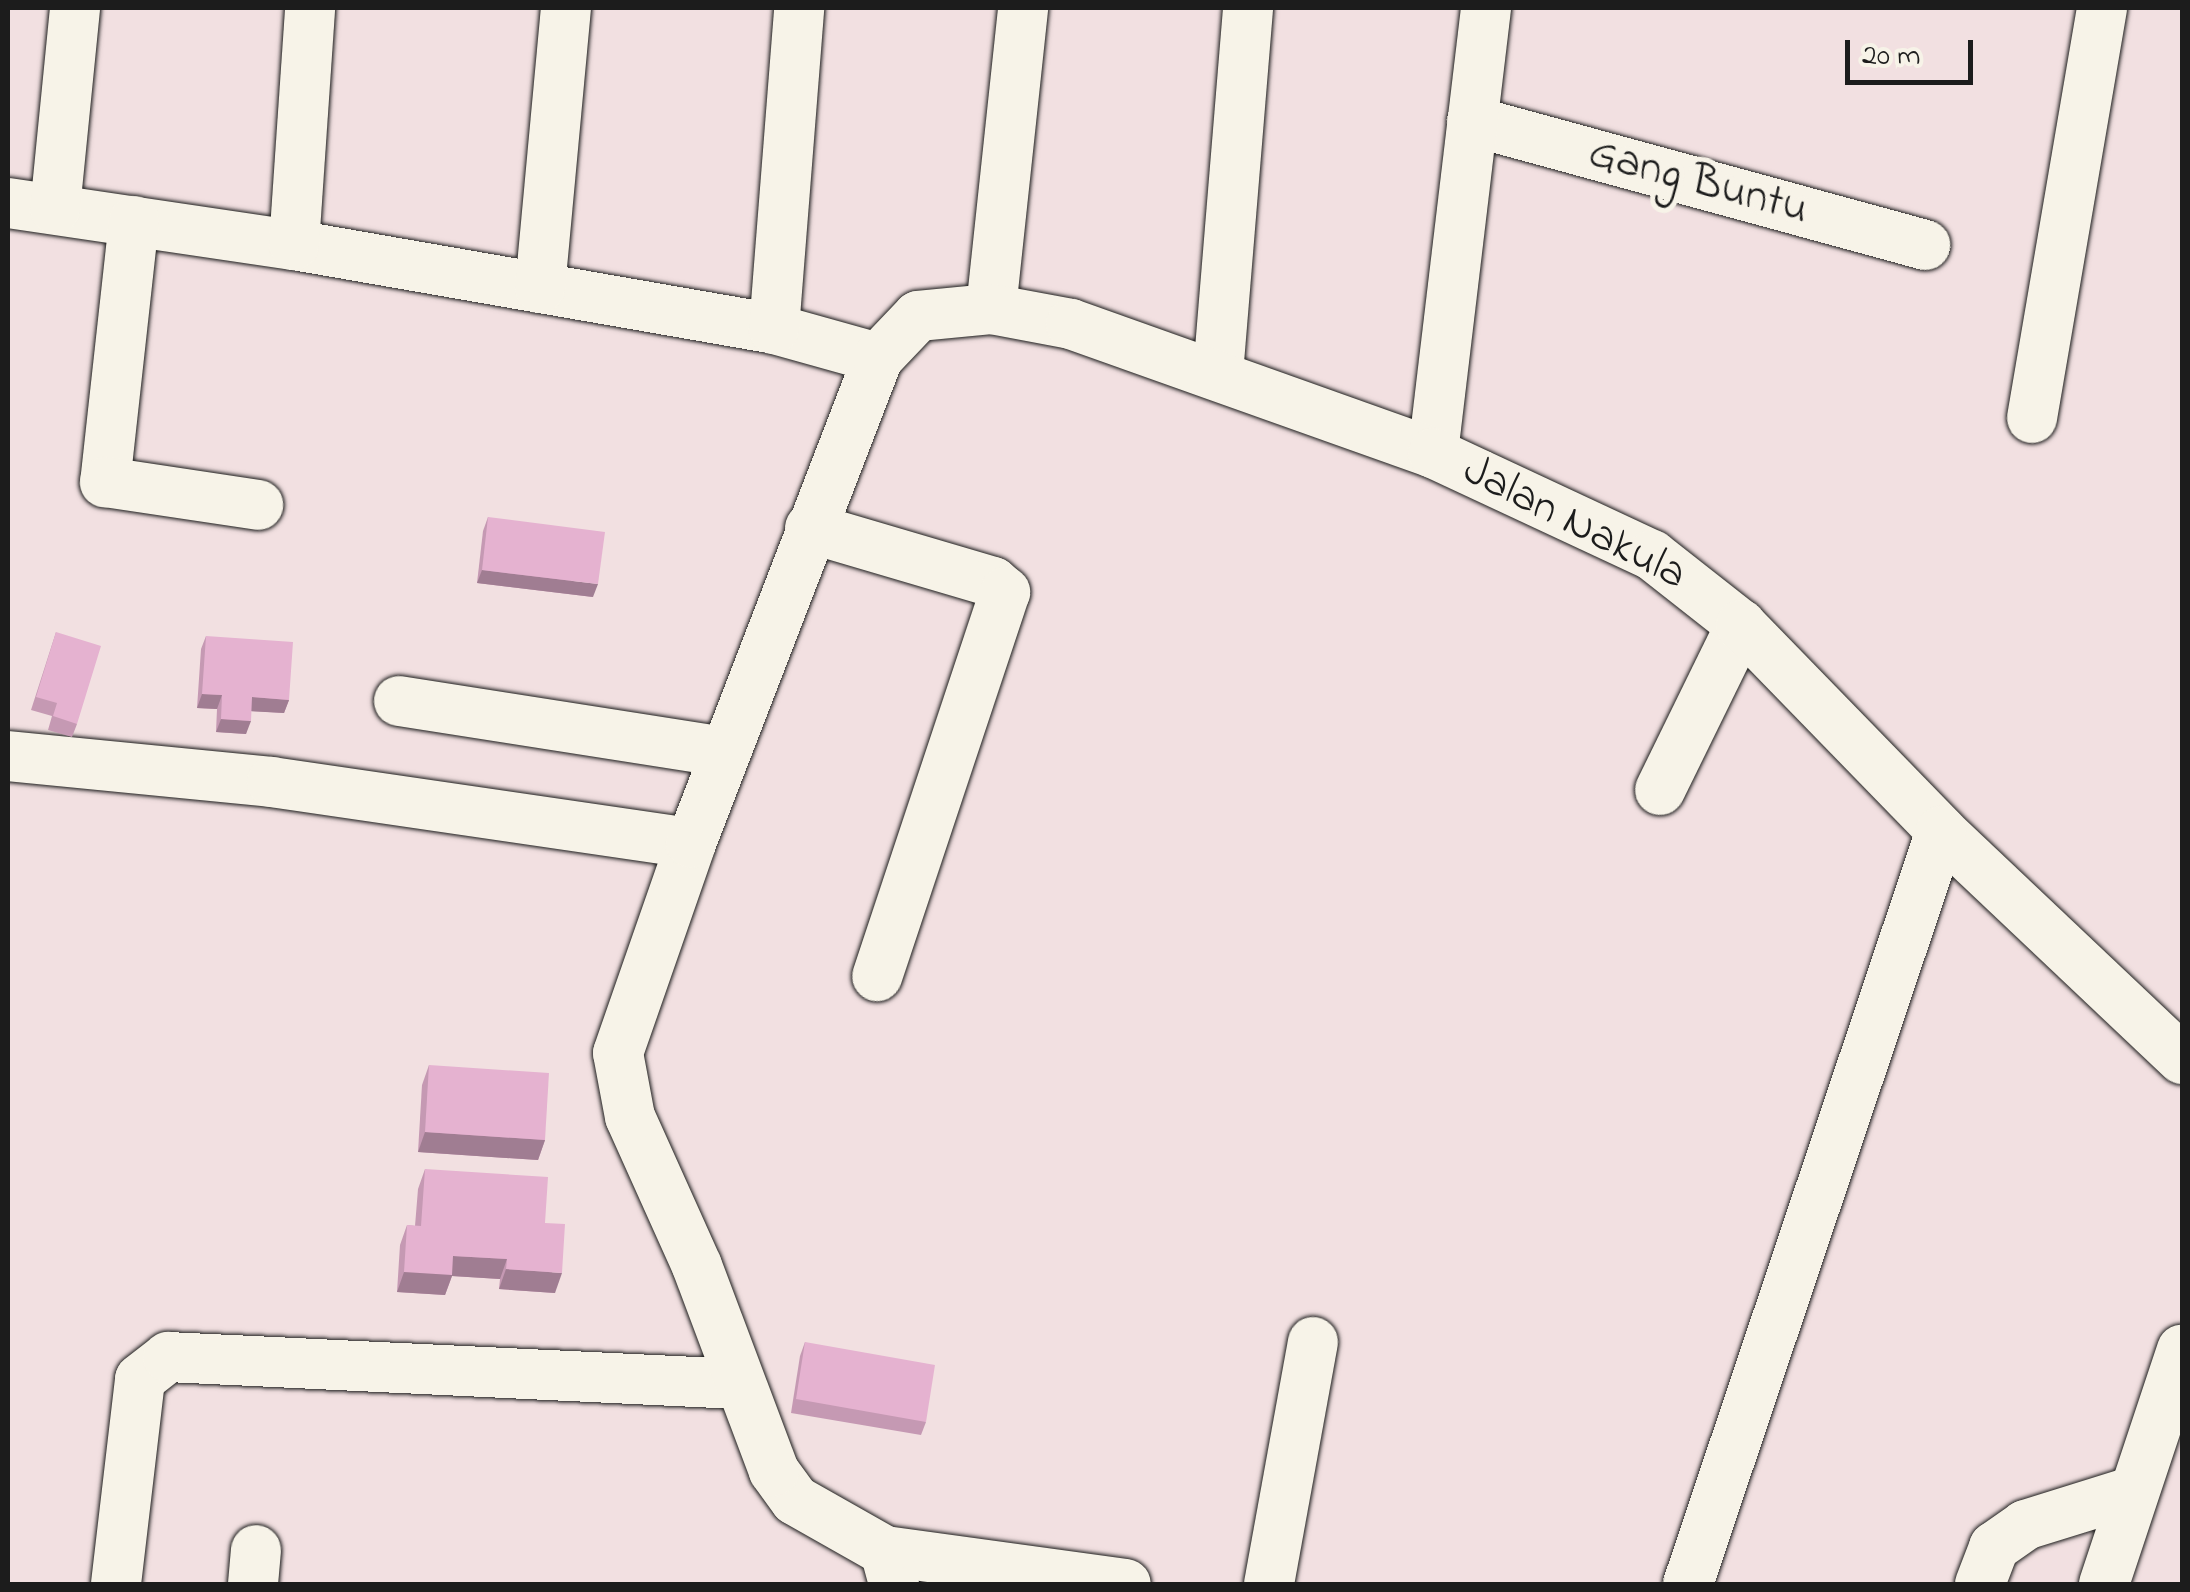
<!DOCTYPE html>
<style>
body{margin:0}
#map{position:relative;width:2190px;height:1592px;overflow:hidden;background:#f2e0e1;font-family:"Indie Flower",sans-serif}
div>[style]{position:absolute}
.roads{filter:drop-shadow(0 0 2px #1c1c1c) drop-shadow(0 0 2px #1c1c1c)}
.minor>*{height:50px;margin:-25px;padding:0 25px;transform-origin:25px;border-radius:25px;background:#f7f3e8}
.wall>*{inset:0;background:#c599b3}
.shaded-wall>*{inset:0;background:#a07d92}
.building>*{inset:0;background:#e5b2d0}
span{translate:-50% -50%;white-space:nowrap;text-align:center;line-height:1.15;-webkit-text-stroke:10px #f7f3e8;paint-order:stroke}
.street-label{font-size:45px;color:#1c1c1c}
.frame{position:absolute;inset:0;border:10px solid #1c1c1c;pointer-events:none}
.scale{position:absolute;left:1845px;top:40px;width:128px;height:45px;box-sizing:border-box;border:5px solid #1c1c1c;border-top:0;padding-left:12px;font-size:30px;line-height:35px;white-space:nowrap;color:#1c1c1c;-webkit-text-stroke:8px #f7f3e8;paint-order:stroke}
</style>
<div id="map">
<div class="roads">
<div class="minor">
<div style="left:1472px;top:121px;width:470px;rotate:15.3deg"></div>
<div style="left:8px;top:203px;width:289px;rotate:8.4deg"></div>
<div style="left:294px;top:245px;width:487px;rotate:9.9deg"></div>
<div style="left:774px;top:329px;width:108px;rotate:15.6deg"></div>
<div style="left:55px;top:209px;width:202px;rotate:-84.3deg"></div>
<div style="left:134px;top:221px;width:263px;rotate:96.3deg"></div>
<div style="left:105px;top:482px;width:155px;rotate:8.5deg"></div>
<div style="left:294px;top:245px;width:238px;rotate:-86.1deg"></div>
<div style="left:540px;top:288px;width:281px;rotate:-84.7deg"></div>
<div style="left:991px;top:309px;width:303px;rotate:-83.9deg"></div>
<div style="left:774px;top:329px;width:322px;rotate:-85.5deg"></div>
<div style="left:1218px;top:374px;width:367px;rotate:-85.3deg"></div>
<div style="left:2032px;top:418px;width:416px;rotate:-80.3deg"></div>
<div style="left:1433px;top:453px;width:448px;rotate:-83.2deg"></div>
<div style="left:810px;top:528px;width:191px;rotate:16.4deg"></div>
<div style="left:993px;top:582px;width:16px;rotate:40deg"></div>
<div style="left:1005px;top:592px;width:405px;rotate:108.4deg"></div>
<div style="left:399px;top:701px;width:330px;rotate:8.9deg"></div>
<div style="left:8px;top:756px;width:265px;rotate:5.6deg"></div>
<div style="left:272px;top:782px;width:423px;rotate:8.3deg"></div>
<div style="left:1660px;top:790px;width:184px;rotate:-63.9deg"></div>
<div style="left:885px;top:1551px;width:243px;rotate:7.8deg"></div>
<div style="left:116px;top:1584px;width:206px;rotate:-83.3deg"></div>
<div style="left:140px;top:1379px;width:36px;rotate:-38deg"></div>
<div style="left:168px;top:1357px;width:572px;rotate:2.71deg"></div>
<div style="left:253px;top:1584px;width:34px;rotate:-85deg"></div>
<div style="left:894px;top:1584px;width:34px;rotate:-105deg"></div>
<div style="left:885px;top:1551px;width:103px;rotate:-150.5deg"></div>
<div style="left:795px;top:1500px;width:36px;rotate:-126deg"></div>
<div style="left:774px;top:1471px;width:219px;rotate:-110.6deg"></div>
<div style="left:697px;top:1266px;width:163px;rotate:-114.2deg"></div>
<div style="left:630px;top:1117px;width:65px;rotate:-100.6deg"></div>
<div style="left:618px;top:1053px;width:222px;rotate:-70.8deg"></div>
<div style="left:691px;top:843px;width:520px;rotate:-68.92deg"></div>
<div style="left:878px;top:358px;width:58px;rotate:-46.4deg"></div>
<div style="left:918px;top:316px;width:73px;rotate:-5.5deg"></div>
<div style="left:991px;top:309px;width:81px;rotate:10.6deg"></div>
<div style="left:1071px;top:324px;width:384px;rotate:19.6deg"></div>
<div style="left:1433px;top:453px;width:242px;rotate:25deg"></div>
<div style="left:1652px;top:555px;width:113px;rotate:38.2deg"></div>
<div style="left:1741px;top:625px;width:287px;rotate:45.8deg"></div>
<div style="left:1941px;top:831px;width:332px;rotate:43.4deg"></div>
<div style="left:1269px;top:1584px;width:246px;rotate:-79.7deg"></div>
<div style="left:1688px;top:1584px;width:794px;rotate:-71.43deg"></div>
<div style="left:1980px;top:1584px;width:40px;rotate:-69deg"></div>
<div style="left:1994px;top:1547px;width:38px;rotate:-35deg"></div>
<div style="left:2025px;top:1525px;width:114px;rotate:-17.3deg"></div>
<div style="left:2104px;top:1584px;width:247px;rotate:-71.6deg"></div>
</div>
</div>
<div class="wall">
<div style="clip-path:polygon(488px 517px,593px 597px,477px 583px,483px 531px)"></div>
<div style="clip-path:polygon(56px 632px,77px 724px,72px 737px,48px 730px,52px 716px,31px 710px)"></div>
<div style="clip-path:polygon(206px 636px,289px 700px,284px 713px,251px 711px,246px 734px,216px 732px,217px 709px,197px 708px,201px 649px)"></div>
<div style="clip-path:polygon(429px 1065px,545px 1140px,538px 1160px,418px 1152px,422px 1085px)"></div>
<div style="clip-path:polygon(425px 1169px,545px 1223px,555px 1293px,499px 1289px,500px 1279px,452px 1276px,445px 1295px,397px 1292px,400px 1245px,407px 1225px,415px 1226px,418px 1189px)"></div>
<div style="clip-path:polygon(805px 1342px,926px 1422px,921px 1435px,791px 1413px,800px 1356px)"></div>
</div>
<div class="shaded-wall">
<div style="clip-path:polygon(482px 570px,598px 584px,593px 597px,477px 583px)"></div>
<div style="clip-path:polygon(202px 694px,222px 695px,217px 709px,197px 708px)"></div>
<div style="clip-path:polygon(252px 697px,289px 700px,284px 713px,247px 711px)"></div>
<div style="clip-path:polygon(221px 719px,251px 721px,246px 734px,216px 732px)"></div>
<div style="clip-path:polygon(425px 1132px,545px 1140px,538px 1160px,418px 1152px)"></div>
<div style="clip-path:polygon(453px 1256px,507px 1259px,500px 1279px,452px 1276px,445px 1295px,397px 1292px,404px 1272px)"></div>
<div style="clip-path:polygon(506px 1269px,562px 1273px,555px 1293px,499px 1289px)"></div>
</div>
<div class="building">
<div style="clip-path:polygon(488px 517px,605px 532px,598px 584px,482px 570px)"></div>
<div style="clip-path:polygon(56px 632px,101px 646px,77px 724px,53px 716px,57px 703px,36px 697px)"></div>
<div style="clip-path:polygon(206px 636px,293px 642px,289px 700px,252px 697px,251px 721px,221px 719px,222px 695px,202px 694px)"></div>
<div style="clip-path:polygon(429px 1065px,549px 1073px,545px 1140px,425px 1132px)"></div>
<div style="clip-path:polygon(425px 1169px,548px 1177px,545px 1223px,565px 1224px,562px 1273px,506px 1269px,507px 1259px,453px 1256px,452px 1275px,404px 1272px,407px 1225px,421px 1226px)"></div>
<div style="clip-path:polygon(805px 1342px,935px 1365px,926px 1422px,796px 1399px)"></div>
</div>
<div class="street-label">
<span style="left:1698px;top:183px;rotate:15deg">Gang Buntu</span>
<span style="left:1574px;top:524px;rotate:27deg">Jalan Nakula</span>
</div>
<div class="frame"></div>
<div class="scale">20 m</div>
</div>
